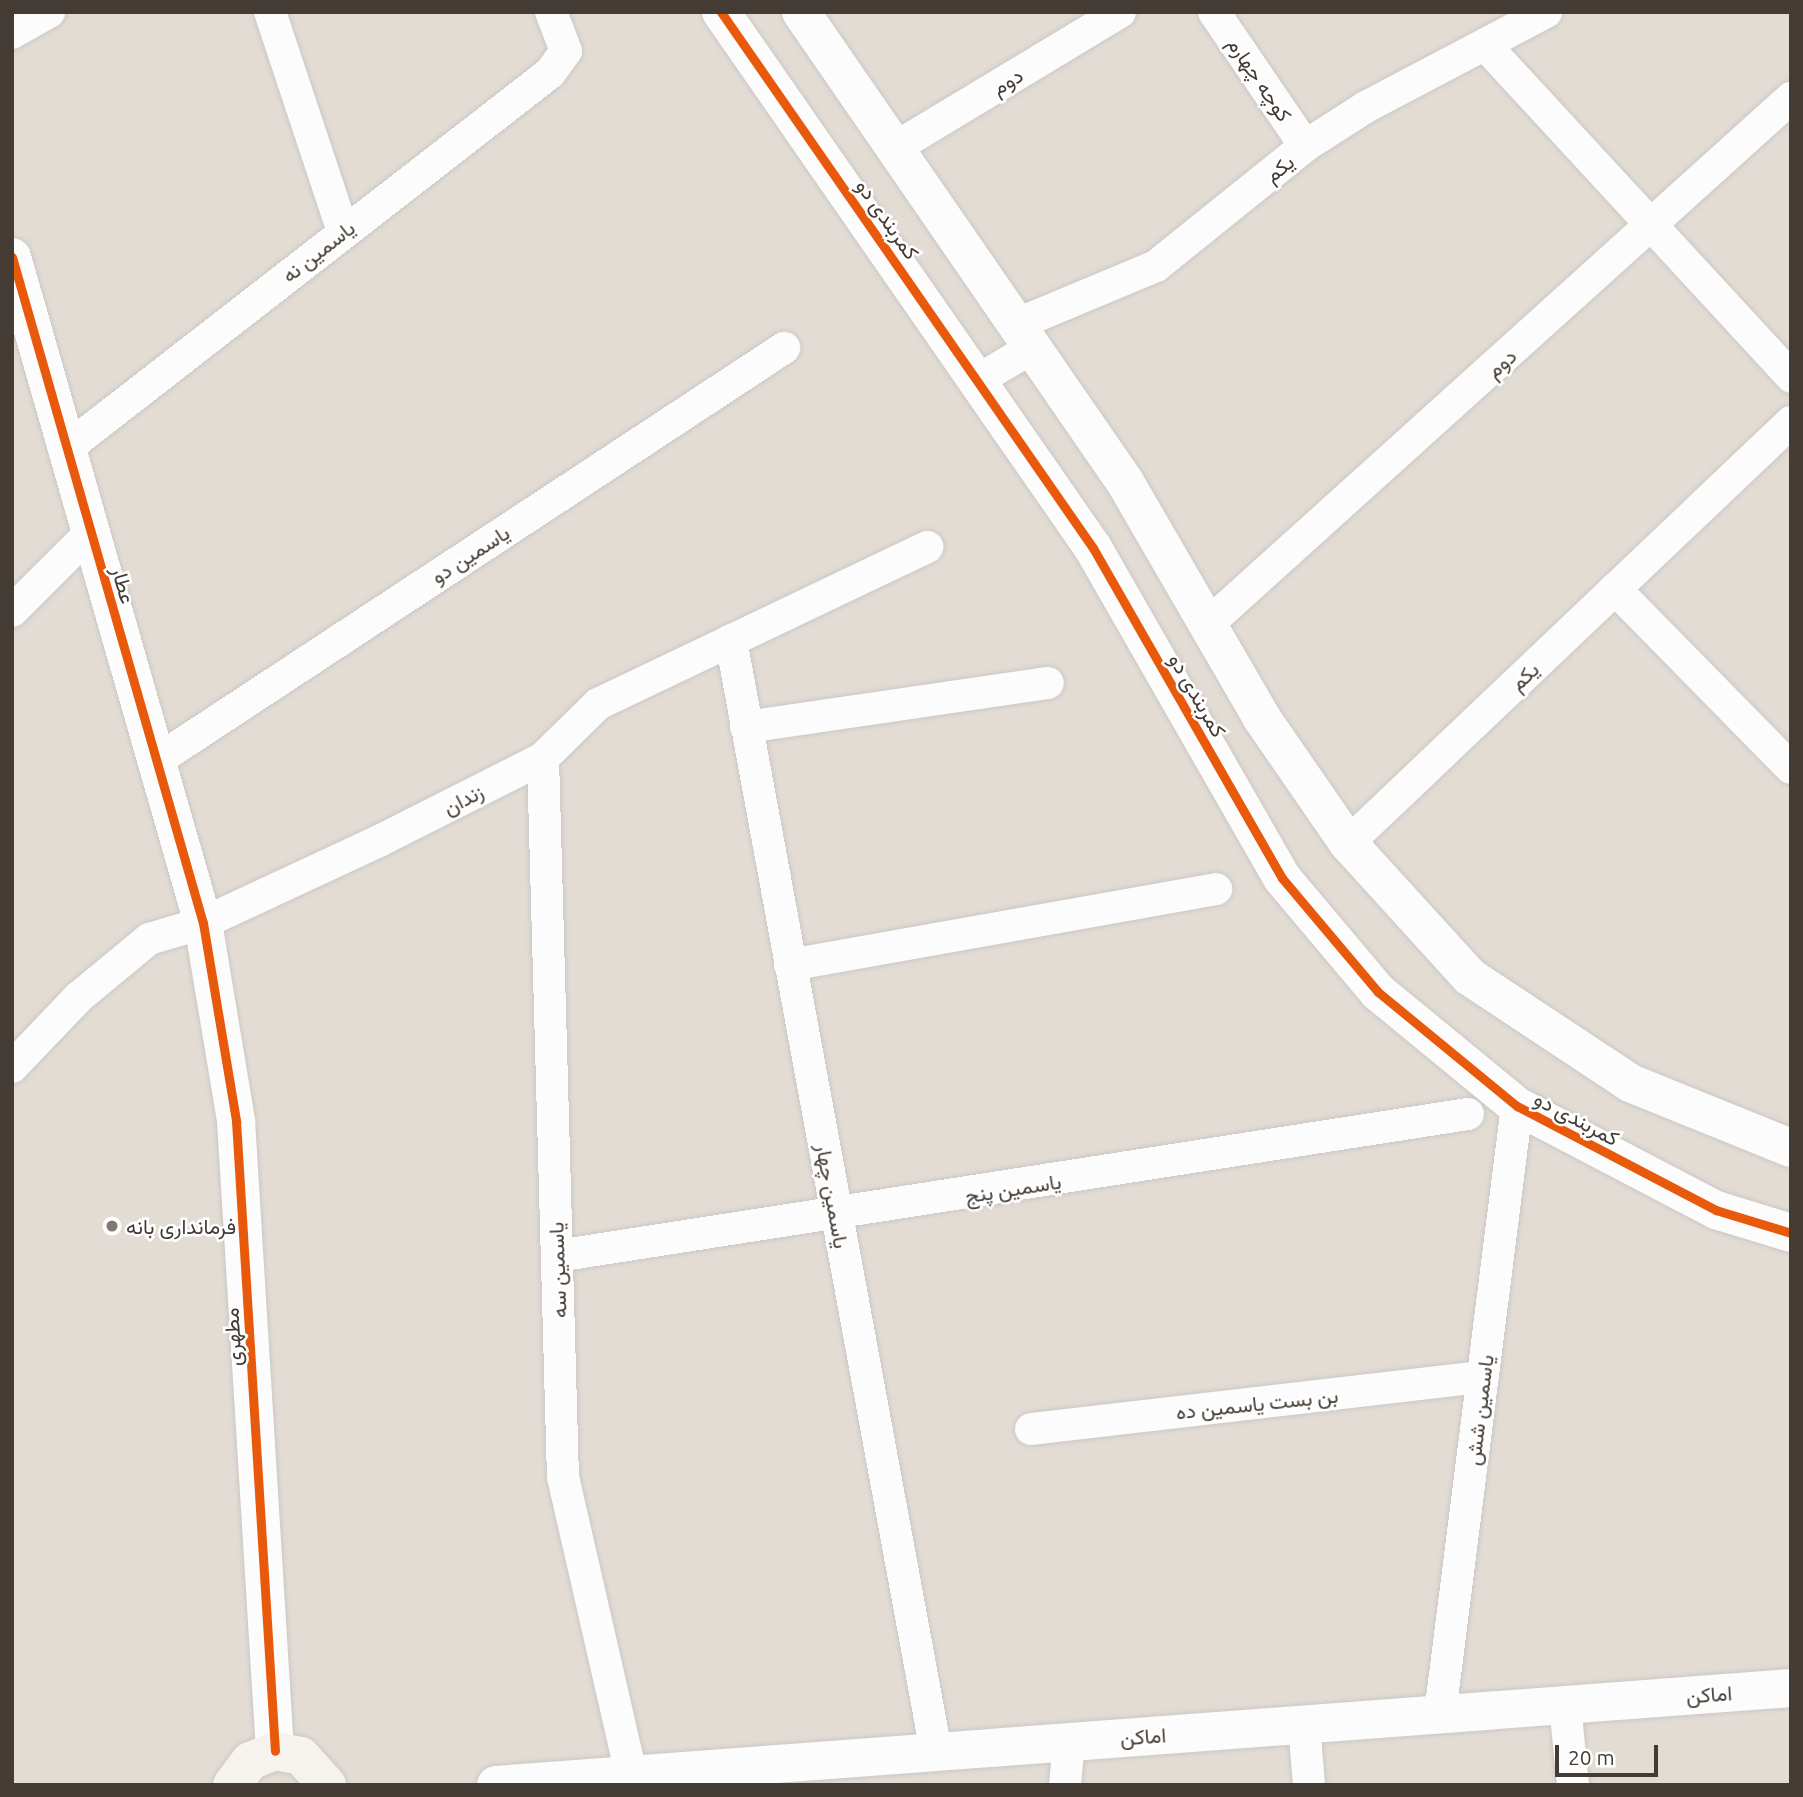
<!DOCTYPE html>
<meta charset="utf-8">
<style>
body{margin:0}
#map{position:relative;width:1803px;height:1797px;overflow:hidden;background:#eeebe8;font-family:Ubuntu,Vazirmatn,sans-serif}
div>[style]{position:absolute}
.residential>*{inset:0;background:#e3dcd5}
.roads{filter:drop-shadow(0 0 2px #cbc7c4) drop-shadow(0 0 2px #cbc7c4)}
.minor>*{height:32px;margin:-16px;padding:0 16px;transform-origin:16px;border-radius:16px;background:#fcfcfc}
.tertiary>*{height:38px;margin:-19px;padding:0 19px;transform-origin:19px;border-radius:19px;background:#fcfcfc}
.secondary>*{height:38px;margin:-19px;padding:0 19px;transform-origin:19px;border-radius:19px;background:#f6f3ee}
.cycleway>*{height:9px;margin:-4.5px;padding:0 4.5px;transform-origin:4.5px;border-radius:4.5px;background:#e8590c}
.dots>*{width:19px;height:19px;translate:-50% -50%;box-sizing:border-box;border:4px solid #fff;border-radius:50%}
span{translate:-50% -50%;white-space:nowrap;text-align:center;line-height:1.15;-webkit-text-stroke:5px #fff;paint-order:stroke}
.street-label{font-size:21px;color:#443c34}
.poi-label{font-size:21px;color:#443c34}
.left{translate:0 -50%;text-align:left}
.frame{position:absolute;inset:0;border:14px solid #443c34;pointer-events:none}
.scale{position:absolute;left:1555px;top:1745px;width:103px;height:32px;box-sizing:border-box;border:4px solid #443c34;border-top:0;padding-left:9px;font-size:21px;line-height:24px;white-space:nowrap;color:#443c34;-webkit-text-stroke:5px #fff;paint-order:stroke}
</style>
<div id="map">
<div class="residential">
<div style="clip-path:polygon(12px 12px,1791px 12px,1791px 1785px,12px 1785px)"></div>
</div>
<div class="roads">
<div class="minor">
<div style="left:270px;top:12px;width:231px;rotate:71.6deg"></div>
<div style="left:1214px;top:12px;width:162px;rotate:55.8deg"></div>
<div style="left:12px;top:33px;width:43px;rotate:-29.6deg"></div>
<div style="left:1487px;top:47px;width:449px;rotate:47.3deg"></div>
<div style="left:893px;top:149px;width:265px;rotate:-31.1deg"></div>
<div style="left:1015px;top:325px;width:153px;rotate:-22.7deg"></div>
<div style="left:1156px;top:266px;width:191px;rotate:-38.8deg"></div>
<div style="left:1305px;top:146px;width:72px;rotate:-32.6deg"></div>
<div style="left:1366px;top:107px;width:204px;rotate:-27.8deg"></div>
<div style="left:978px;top:380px;width:63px;rotate:-30.7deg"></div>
<div style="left:67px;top:448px;width:611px;rotate:-37.83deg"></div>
<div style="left:550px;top:73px;width:27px;rotate:-54deg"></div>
<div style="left:566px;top:51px;width:42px;rotate:-111deg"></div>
<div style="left:1615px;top:589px;width:251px;rotate:45.5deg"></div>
<div style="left:12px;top:611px;width:112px;rotate:-45deg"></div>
<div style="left:1208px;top:624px;width:785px;rotate:-42.06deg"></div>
<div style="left:731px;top:640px;width:1131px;rotate:79.55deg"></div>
<div style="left:746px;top:727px;width:305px;rotate:-8.3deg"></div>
<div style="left:543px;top:758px;width:719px;rotate:88.41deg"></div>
<div style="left:563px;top:1477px;width:306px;rotate:77.1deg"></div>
<div style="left:156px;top:761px;width:752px;rotate:-33.33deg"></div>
<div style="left:1348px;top:843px;width:611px;rotate:-43.54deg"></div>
<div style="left:790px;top:965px;width:433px;rotate:-10.1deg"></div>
<div style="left:12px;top:1067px;width:97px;rotate:-46.3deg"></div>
<div style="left:79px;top:997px;width:91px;rotate:-39.6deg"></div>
<div style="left:149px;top:939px;width:56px;rotate:-16.5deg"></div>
<div style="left:203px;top:923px;width:196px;rotate:-25deg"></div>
<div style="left:381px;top:840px;width:182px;rotate:-26.8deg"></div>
<div style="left:543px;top:758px;width:77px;rotate:-44.5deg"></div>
<div style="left:598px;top:704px;width:365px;rotate:-25.5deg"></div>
<div style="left:557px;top:1256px;width:922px;rotate:-8.86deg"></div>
<div style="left:1031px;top:1429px;width:455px;rotate:-6.6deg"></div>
<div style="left:1565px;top:1705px;width:80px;rotate:84.3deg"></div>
<div style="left:1440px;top:1714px;width:613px;rotate:-82.78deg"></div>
<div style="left:1304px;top:1724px;width:61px;rotate:85.3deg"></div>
<div style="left:1065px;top:1785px;width:43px;rotate:-84.7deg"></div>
</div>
<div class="tertiary">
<div style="left:721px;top:12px;width:652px;rotate:55.24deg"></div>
<div style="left:1093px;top:548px;width:380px;rotate:60.2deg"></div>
<div style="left:1282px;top:878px;width:149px;rotate:49.9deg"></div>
<div style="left:1378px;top:992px;width:180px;rotate:39.4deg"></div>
<div style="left:1517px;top:1106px;width:225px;rotate:27.6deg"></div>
<div style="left:1716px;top:1210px;width:78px;rotate:17deg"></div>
<div style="left:801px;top:12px;width:571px;rotate:55.42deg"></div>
<div style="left:1125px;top:482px;width:272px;rotate:59.9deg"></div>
<div style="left:1261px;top:717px;width:153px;rotate:55.4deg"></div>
<div style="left:1348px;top:843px;width:181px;rotate:47.7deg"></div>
<div style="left:1470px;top:977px;width:192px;rotate:33.5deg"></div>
<div style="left:1630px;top:1083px;width:174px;rotate:22deg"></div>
<div style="left:12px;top:257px;width:693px;rotate:74deg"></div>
<div style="left:203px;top:923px;width:201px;rotate:80.5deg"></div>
<div style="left:236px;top:1121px;width:631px;rotate:86.46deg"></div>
<div style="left:496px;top:1785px;width:1299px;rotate:-4.28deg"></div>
</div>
<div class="secondary">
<div style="left:232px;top:1785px;width:30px;rotate:-53deg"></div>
<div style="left:250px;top:1761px;width:27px;rotate:-22deg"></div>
<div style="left:275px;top:1751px;width:26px;rotate:11deg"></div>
<div style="left:301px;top:1756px;width:39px;rotate:48deg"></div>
</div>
</div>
<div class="cycleway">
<div style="left:721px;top:12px;width:652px;rotate:55.24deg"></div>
<div style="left:1093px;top:548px;width:380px;rotate:60.2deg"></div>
<div style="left:1282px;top:878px;width:149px;rotate:49.9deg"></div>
<div style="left:1378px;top:992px;width:180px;rotate:39.4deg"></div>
<div style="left:1517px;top:1106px;width:225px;rotate:27.6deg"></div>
<div style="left:1716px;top:1210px;width:78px;rotate:17deg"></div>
<div style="left:12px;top:257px;width:693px;rotate:74deg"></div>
<div style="left:203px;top:923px;width:201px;rotate:80.5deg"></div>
<div style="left:236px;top:1121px;width:631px;rotate:86.46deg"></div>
</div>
<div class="dots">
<div style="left:112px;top:1226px;background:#807973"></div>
</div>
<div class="street-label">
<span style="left:1260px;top:79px;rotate:56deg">کوچه چهارم</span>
<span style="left:1007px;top:81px;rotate:-31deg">دوم</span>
<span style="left:1279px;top:168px;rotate:-39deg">یکم</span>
<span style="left:888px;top:219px;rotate:55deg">کمربندی دو</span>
<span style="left:318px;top:251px;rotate:-38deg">یاسمین نه</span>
<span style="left:1501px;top:363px;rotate:-42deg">دوم</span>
<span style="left:470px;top:554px;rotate:-33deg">یاسمین دو</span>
<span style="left:124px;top:585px;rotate:74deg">عطار</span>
<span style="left:1524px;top:676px;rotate:-44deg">یکم</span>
<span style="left:1198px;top:695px;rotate:60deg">کمربندی دو</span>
<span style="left:463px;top:799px;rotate:-27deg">زندان</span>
<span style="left:1577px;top:1118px;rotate:28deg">کمربندی دو</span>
<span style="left:1013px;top:1188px;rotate:-9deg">یاسمین پنج</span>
<span style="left:833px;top:1196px;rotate:80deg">یاسمین چهار</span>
<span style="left:557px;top:1270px;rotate:-92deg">یاسمین سه</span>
<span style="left:232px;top:1337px;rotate:-93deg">مطهری</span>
<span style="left:1257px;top:1403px;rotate:-6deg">بن بست یاسمین ده</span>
<span style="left:1479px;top:1410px;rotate:-83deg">یاسمین شش</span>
<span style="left:1709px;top:1694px;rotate:-4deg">اماکن</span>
<span style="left:1143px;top:1736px;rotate:-4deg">اماکن</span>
</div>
<div class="poi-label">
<span class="left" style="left:126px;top:1226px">فرمانداری بانه</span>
</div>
<div class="frame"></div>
<div class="scale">20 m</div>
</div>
